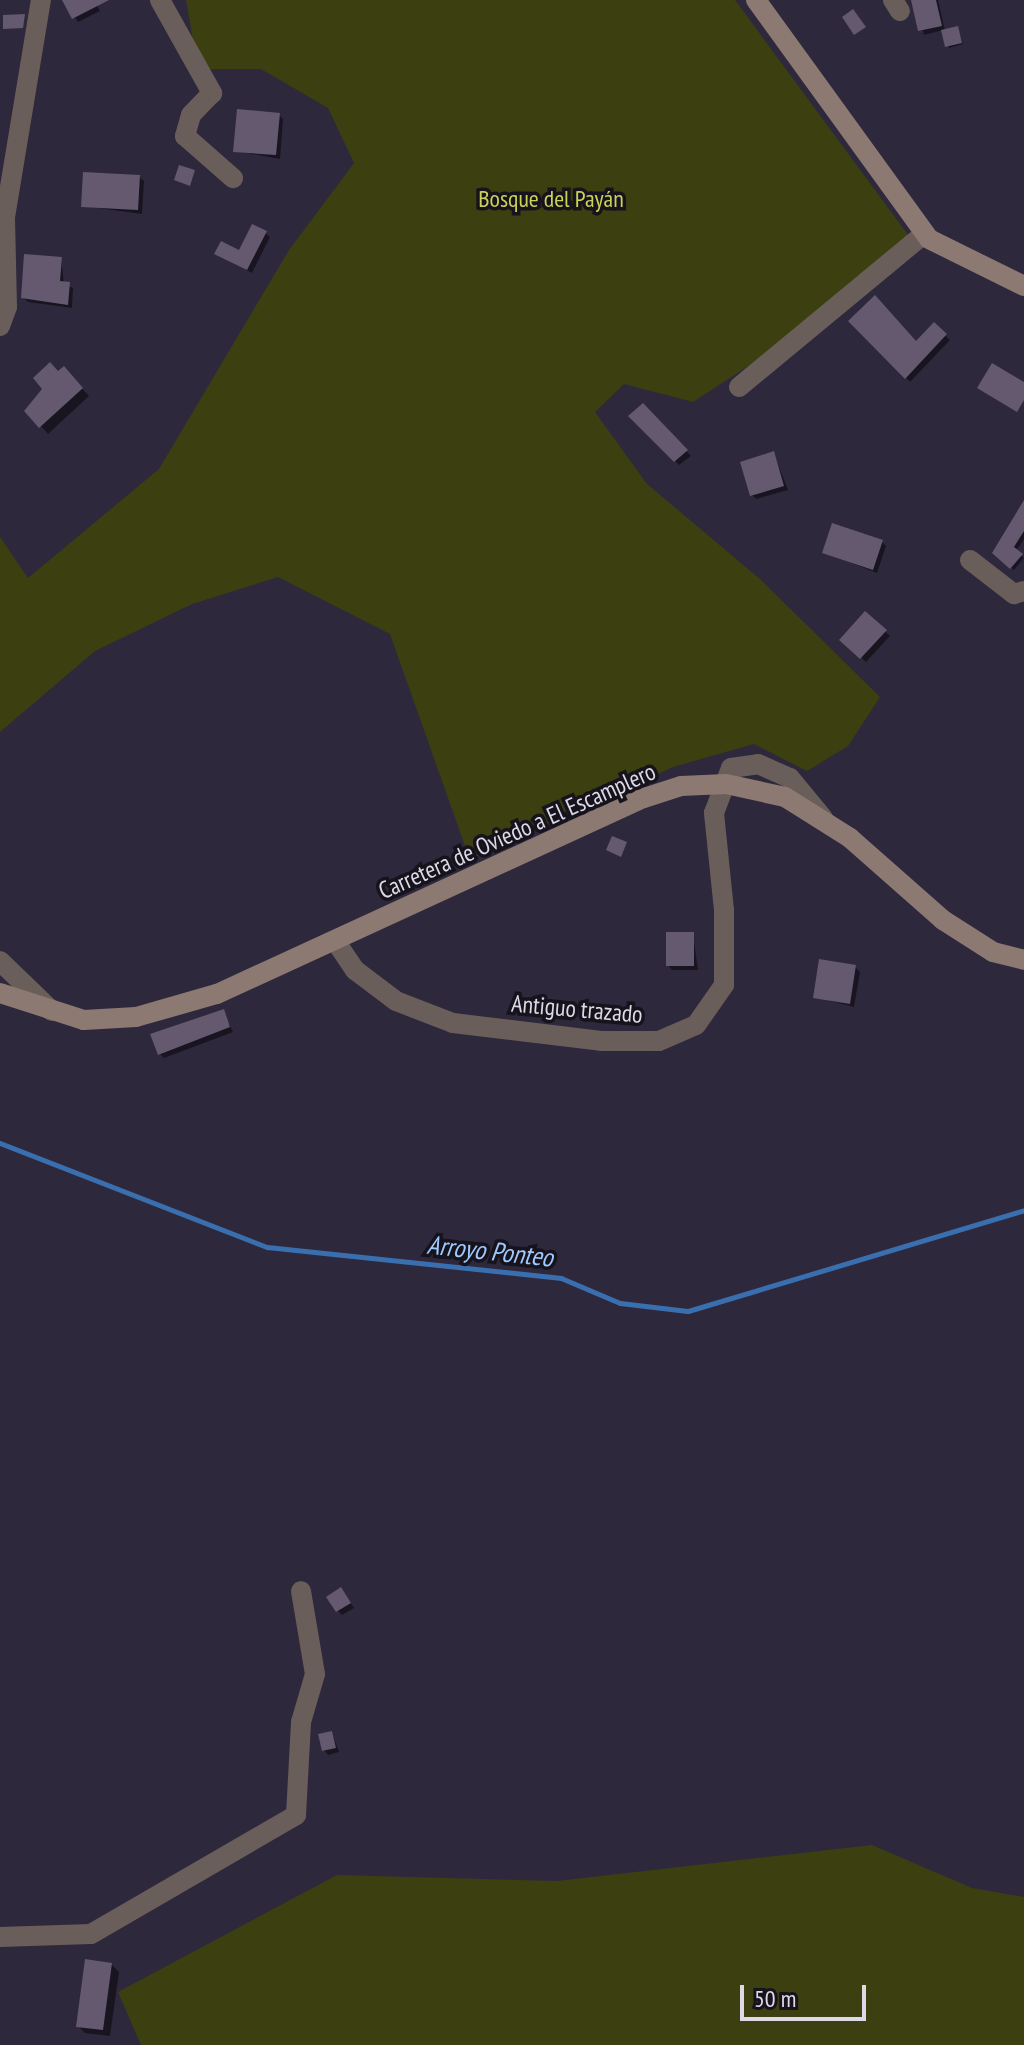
<!DOCTYPE html>
<meta charset="utf-8">
<style>
body{margin:0}
#map{position:relative;width:1024px;height:2045px;overflow:hidden;background:#2e283d;font-family:"PT Sans Narrow",sans-serif}
div>[style]{position:absolute}
.green>*{inset:0;background:#3c3f10}
.shadow>*{inset:0;background:#0007}
.stream>*{height:5px;margin:-2.5px;padding:0 2.5px;transform-origin:2.5px;border-radius:2.5px;background:#3a6faf}
.building>*{inset:0;background:#65596f}
.street>*{height:20px;margin:-10px;padding:0 10px;transform-origin:10px;border-radius:10px;background:#6a5e5a}
.secondary>*{height:20px;margin:-10px;padding:0 10px;transform-origin:10px;border-radius:10px;background:#8c7972}
span{translate:-50% -50%;white-space:nowrap;text-align:center;line-height:1.15;-webkit-text-stroke:7px #16131c;paint-order:stroke}
.park-label{font-size:24px;color:#cbd258}
.street-label{font-size:24px;color:#dddae8}
.water-label{font-size:26px;color:#9fc9fe;font-style:italic}
.scale{position:absolute;left:740px;top:1985px;width:126px;height:36px;box-sizing:border-box;border:4px solid #dddae8;border-top:0;padding-left:10px;font-size:24px;line-height:28px;white-space:nowrap;color:#dddae8;-webkit-text-stroke:6px #16131c;paint-order:stroke}
</style>
<div id="map">
<div class="green">
<div style="clip-path:polygon(186px 0,735px 0,914px 243px,837px 308px,693px 402px,624px 384px,595px 412px,647px 484px,760px 579px,880px 697px,848px 746px,807px 771px,754px 744px,673px 767px,470px 860px,390px 634px,278px 577px,192px 604px,95px 651px,0 732px,0 537px,28px 578px,159px 469px,289px 250px,354px 163px,328px 108px,261px 69px,198px 69px)"></div>
<div style="clip-path:polygon(872px 1845px,972px 1888px,1024px 1897px,1024px 2045px,141px 2045px,118px 1992px,337px 1875px,557px 1881px)"></div>
</div>
<div class="shadow">
<div style="clip-path:polygon(64px 0,94px 0,100px 11px,78px 22px)"></div>
<div style="clip-path:polygon(913px 0,938px 0,945px 31px,957px 28px,963px 44px,949px 48px,943px 30px,924px 35px)"></div>
<div style="clip-path:polygon(279px 115px,283px 119px,280px 159px,236px 151px)"></div>
<div style="clip-path:polygon(139px 177px,144px 181px,142px 214px,83px 206px)"></div>
<div style="clip-path:polygon(265px 233px,270px 237px,252px 273px,217px 253px,240px 253px)"></div>
<div style="clip-path:polygon(61px 258px,64px 284px,73px 288px,72px 308px,28px 302px,23px 297px)"></div>
<div style="clip-path:polygon(875px 297px,916px 344px,934px 325px,950px 340px,910px 382px,851px 321px)"></div>
<div style="clip-path:polygon(64px 369px,89px 396px,48px 434px,27px 411px)"></div>
<div style="clip-path:polygon(643px 406px,691px 456px,679px 465px,631px 416px)"></div>
<div style="clip-path:polygon(774px 454px,788px 490px,756px 499px,752px 495px)"></div>
<div style="clip-path:polygon(1024px 519px,1024px 539px,1016px 551px,1024px 558px,1014px 570px,994px 553px)"></div>
<div style="clip-path:polygon(882px 542px,886px 546px,877px 573px,824px 552px)"></div>
<div style="clip-path:polygon(866px 614px,890px 636px,866px 662px,842px 640px)"></div>
<div style="clip-path:polygon(693px 934px,698px 970px,672px 970px,668px 965px)"></div>
<div style="clip-path:polygon(855px 967px,860px 972px,854px 1007px,815px 997px)"></div>
<div style="clip-path:polygon(223px 1012px,233px 1032px,164px 1058px,160px 1054px)"></div>
<div style="clip-path:polygon(341px 1589px,354px 1608px,342px 1615px,337px 1610px)"></div>
<div style="clip-path:polygon(332px 1733px,339px 1752px,328px 1755px,324px 1750px)"></div>
<div style="clip-path:polygon(111px 1964px,119px 1972px,110px 2036px,85px 2033px,78px 2026px)"></div>
</div>
<div class="stream">
<div style="left:0;top:1143px;width:287px;rotate:21.3deg"></div>
<div style="left:267px;top:1247px;width:296px;rotate:6deg"></div>
<div style="left:561px;top:1278px;width:64px;rotate:23deg"></div>
<div style="left:620px;top:1303px;width:68px;rotate:6.7deg"></div>
<div style="left:688px;top:1311px;width:351px;rotate:-16.7deg"></div>
</div>
<div class="building">
<div style="clip-path:polygon(62px 0,109px 0,72px 19px)"></div>
<div style="clip-path:polygon(911px 0,936px 0,942px 26px,918px 31px)"></div>
<div style="clip-path:polygon(853px 9px,866px 27px,854px 35px,842px 17px)"></div>
<div style="clip-path:polygon(25px 14px,23px 28px,3px 29px,3px 15px)"></div>
<div style="clip-path:polygon(958px 26px,962px 43px,945px 47px,941px 30px)"></div>
<div style="clip-path:polygon(237px 109px,280px 113px,276px 155px,233px 152px)"></div>
<div style="clip-path:polygon(179px 165px,195px 170px,190px 186px,174px 180px)"></div>
<div style="clip-path:polygon(83px 172px,140px 175px,138px 210px,81px 207px)"></div>
<div style="clip-path:polygon(252px 224px,267px 231px,247px 270px,214px 254px,221px 241px,239px 250px)"></div>
<div style="clip-path:polygon(24px 254px,62px 257px,60px 281px,70px 282px,68px 305px,21px 298px)"></div>
<div style="clip-path:polygon(875px 295px,916px 341px,934px 322px,947px 334px,905px 379px,848px 321px)"></div>
<div style="clip-path:polygon(50px 362px,58px 371px,64px 366px,83px 388px,39px 428px,24px 411px,42px 389px,33px 378px)"></div>
<div style="clip-path:polygon(992px 363px,1024px 382px,1024px 400px,1017px 412px,977px 388px)"></div>
<div style="clip-path:polygon(643px 403px,688px 450px,674px 462px,628px 416px)"></div>
<div style="clip-path:polygon(774px 451px,784px 486px,750px 496px,740px 462px)"></div>
<div style="clip-path:polygon(1024px 500px,1024px 531px,1014px 547px,1023px 554px,1010px 569px,992px 553px)"></div>
<div style="clip-path:polygon(832px 523px,883px 540px,873px 570px,822px 553px)"></div>
<div style="clip-path:polygon(865px 611px,887px 630px,860px 659px,839px 640px)"></div>
<div style="clip-path:polygon(612px 836px,627px 842px,621px 857px,606px 850px)"></div>
<div style="clip-path:polygon(666px 932px,694px 932px,694px 966px,666px 966px)"></div>
<div style="clip-path:polygon(819px 959px,856px 965px,850px 1004px,813px 998px)"></div>
<div style="clip-path:polygon(224px 1009px,230px 1027px,158px 1055px,150px 1034px)"></div>
<div style="clip-path:polygon(341px 1587px,351px 1603px,336px 1612px,326px 1597px)"></div>
<div style="clip-path:polygon(332px 1731px,336px 1748px,322px 1751px,318px 1734px)"></div>
<div style="clip-path:polygon(85px 1959px,112px 1963px,103px 2030px,76px 2027px)"></div>
</div>
<div class="street">
<div style="left:160px;top:0;width:107px;rotate:60.8deg"></div>
<div style="left:212px;top:93px;width:30px;rotate:134deg"></div>
<div style="left:191px;top:115px;width:22px;rotate:106deg"></div>
<div style="left:185px;top:136px;width:64px;rotate:41.2deg"></div>
<div style="left:893px;top:0;width:13px;rotate:58deg"></div>
<div style="left:0;top:326px;width:20px;rotate:-70deg"></div>
<div style="left:7px;top:307px;width:90px;rotate:-91.3deg"></div>
<div style="left:5px;top:217px;width:220px;rotate:-80.6deg"></div>
<div style="left:739px;top:387px;width:241px;rotate:-39.6deg"></div>
<div style="left:970px;top:560px;width:56px;rotate:37.7deg"></div>
<div style="left:1014px;top:594px;width:10px;rotate:-17deg"></div>
<div style="left:336px;top:942px;width:34px;rotate:56deg"></div>
<div style="left:355px;top:970px;width:51px;rotate:37.1deg"></div>
<div style="left:396px;top:1001px;width:61px;rotate:21.1deg"></div>
<div style="left:453px;top:1023px;width:149px;rotate:6.9deg"></div>
<div style="left:601px;top:1041px;width:58px"></div>
<div style="left:659px;top:1041px;width:40px;rotate:-23.4deg"></div>
<div style="left:696px;top:1025px;width:49px;rotate:-55deg"></div>
<div style="left:724px;top:985px;width:75px;rotate:-90deg"></div>
<div style="left:724px;top:910px;width:98px;rotate:-95.9deg"></div>
<div style="left:714px;top:813px;width:48px;rotate:-69.3deg"></div>
<div style="left:731px;top:768px;width:27px;rotate:-8deg"></div>
<div style="left:758px;top:764px;width:35px;rotate:24deg"></div>
<div style="left:790px;top:778px;width:52px;rotate:50.5deg"></div>
<div style="left:0;top:961px;width:72px;rotate:43.9deg"></div>
<div style="left:0;top:1937px;width:91px;rotate:-1.9deg"></div>
<div style="left:91px;top:1934px;width:237px;rotate:-30.1deg"></div>
<div style="left:296px;top:1815px;width:93px;rotate:-86.9deg"></div>
<div style="left:301px;top:1722px;width:50px;rotate:-73.7deg"></div>
<div style="left:315px;top:1674px;width:84px;rotate:-99.6deg"></div>
</div>
<div class="secondary">
<div style="left:756px;top:0;width:295px;rotate:54.1deg"></div>
<div style="left:929px;top:239px;width:106px;rotate:26.3deg"></div>
<div style="left:0;top:993px;width:88px;rotate:17.8deg"></div>
<div style="left:84px;top:1020px;width:52px;rotate:-3.3deg"></div>
<div style="left:136px;top:1017px;width:84px;rotate:-15.9deg"></div>
<div style="left:217px;top:994px;width:470px;rotate:-24.7deg"></div>
<div style="left:644px;top:798px;width:39px;rotate:-18deg"></div>
<div style="left:681px;top:786px;width:45px;rotate:-2.5deg"></div>
<div style="left:726px;top:784px;width:60px;rotate:12.4deg"></div>
<div style="left:785px;top:797px;width:77px;rotate:32.2deg"></div>
<div style="left:850px;top:838px;width:124px;rotate:41.4deg"></div>
<div style="left:943px;top:920px;width:59px;rotate:32.6deg"></div>
<div style="left:993px;top:952px;width:32px;rotate:14deg"></div>
</div>
<div class="park-label">
<span style="left:551px;top:199px">Bosque del Payán</span>
</div>
<div class="street-label">
<span style="left:517px;top:831px;rotate:-24deg">Carretera de Oviedo a El Escamplero</span>
<span style="left:577px;top:1009px;rotate:5deg">Antiguo trazado</span>
</div>
<div class="water-label">
<span style="left:490px;top:1251px;rotate:6deg">Arroyo Ponteo</span>
</div>
<div class="scale">50 m</div>
</div>
